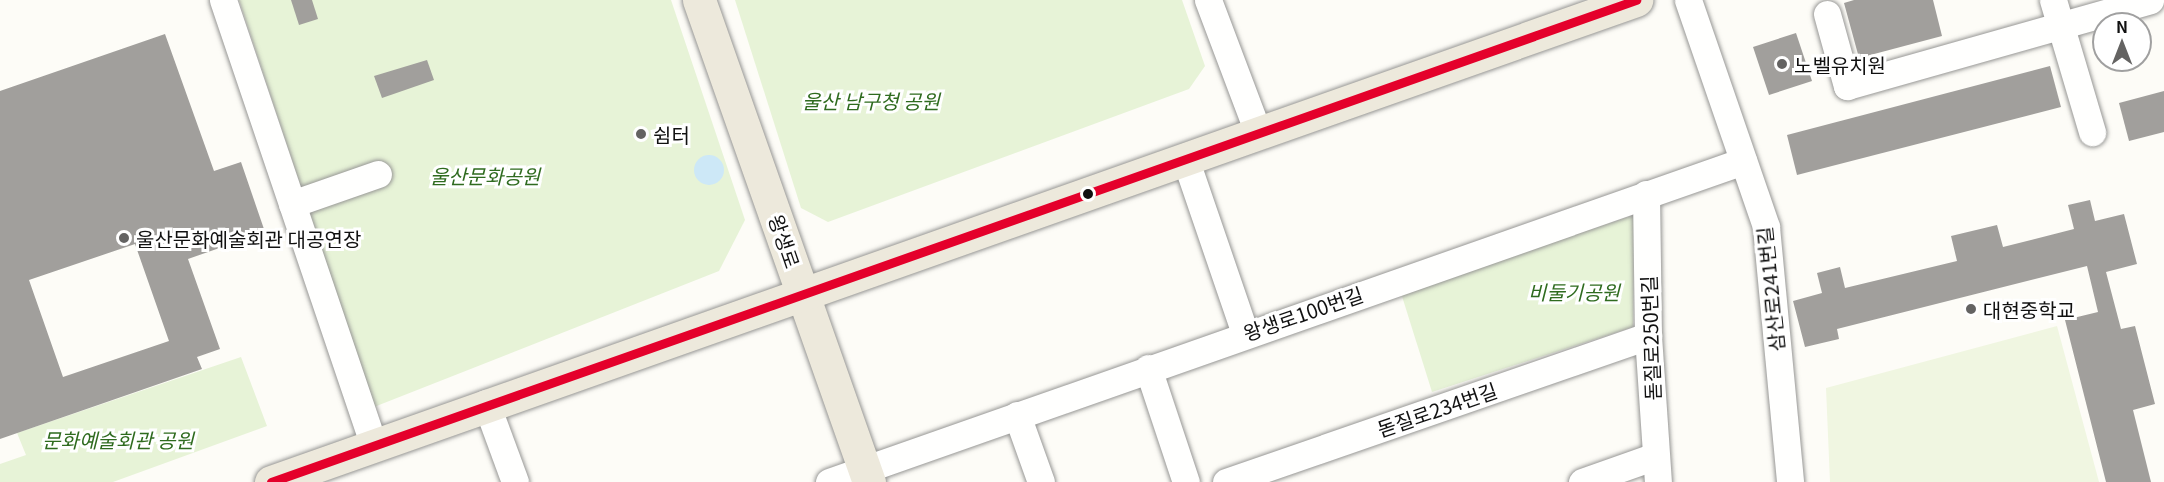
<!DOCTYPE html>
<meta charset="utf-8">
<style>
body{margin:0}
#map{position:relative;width:2164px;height:482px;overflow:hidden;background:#fdfcf7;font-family:Georgia,"Noto Sans KR",serif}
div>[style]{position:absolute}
.green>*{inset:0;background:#e7f3d7}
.pitch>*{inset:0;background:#f0f6e1}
.water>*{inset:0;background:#cde8f7}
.round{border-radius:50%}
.building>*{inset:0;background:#a19f9c}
.roads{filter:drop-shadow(0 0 2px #979795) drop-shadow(0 0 2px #979795)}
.minor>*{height:27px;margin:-13.5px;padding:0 13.5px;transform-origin:13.5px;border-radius:13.5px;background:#fffffe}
.major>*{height:33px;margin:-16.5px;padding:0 16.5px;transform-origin:16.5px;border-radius:16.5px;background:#ede9dc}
.bus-1>*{height:9px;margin:-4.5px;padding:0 4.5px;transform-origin:4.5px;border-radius:4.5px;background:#e4002b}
.dots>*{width:16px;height:16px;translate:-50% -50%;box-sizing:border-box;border:3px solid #fff;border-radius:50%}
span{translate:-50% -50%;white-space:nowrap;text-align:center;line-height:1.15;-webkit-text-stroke:6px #fff;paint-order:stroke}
.poi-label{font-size:20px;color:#111}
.left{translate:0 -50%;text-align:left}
.park-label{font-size:20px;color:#2f6b1f;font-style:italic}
.street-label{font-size:20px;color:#111}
.north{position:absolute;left:2092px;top:12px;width:60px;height:60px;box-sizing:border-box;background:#fff;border:2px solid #a0a0a0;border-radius:50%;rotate:0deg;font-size:16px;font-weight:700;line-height:24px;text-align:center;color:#111}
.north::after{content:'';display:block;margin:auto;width:21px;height:27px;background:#646362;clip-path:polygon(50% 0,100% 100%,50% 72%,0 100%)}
</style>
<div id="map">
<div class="green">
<div style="clip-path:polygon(239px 0,671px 0,745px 220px,719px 271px,374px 407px)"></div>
<div style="clip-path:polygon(735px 0,1182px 0,1205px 66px,1189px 89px,828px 222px,801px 208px)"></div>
<div style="clip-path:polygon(1634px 215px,1633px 327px,1432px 392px,1401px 293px)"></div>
<div style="clip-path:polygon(241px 357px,267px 426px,113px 482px,0 482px,0 464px,26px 455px,17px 433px)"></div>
</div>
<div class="pitch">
<div style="clip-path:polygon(2057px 326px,2099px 482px,1830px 482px,1826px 388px)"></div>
</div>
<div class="water">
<div class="round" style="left:694px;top:155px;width:30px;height:30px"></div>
</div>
<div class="building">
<div style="clip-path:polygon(291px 0,312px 0,318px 19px,299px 25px)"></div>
<div style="clip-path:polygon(1854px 0,1933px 0,1942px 36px,1859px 58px,1844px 3px)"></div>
<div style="clip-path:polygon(1796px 33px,1812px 81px,1769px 95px,1753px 47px)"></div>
<div style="clip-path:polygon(evenodd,165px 34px,214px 171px,241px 162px,265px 232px,188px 259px,220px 349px,197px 357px,202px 369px,0 439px,0 91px,165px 34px,135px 244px,169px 341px,63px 377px,29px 280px,135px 244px)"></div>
<div style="clip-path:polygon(427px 60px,434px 80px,382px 98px,374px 76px)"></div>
<div style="clip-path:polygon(2050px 66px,2061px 107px,1797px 175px,1787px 135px)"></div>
<div style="clip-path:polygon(2164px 91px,2164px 132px,2129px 141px,2119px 103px)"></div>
<div style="clip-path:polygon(2090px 200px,2095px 221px,2124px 214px,2137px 264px,2106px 272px,2121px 329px,2135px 326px,2155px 404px,2133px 410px,2151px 482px,2106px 482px,2065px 320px,2098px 312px,2087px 266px,1837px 329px,1839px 339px,1805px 347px,1793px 301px,1822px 293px,1817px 273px,1840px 267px,1845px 288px,1957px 261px,1951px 236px,1997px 225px,2003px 247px,2074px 229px,2068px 205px)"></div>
</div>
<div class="roads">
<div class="minor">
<div style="left:223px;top:0;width:468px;rotate:71.3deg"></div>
<div style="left:1208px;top:0;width:141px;rotate:69.3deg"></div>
<div style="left:1688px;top:0;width:240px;rotate:71deg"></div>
<div style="left:1766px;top:227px;width:256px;rotate:84.6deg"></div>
<div style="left:2053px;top:0;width:138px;rotate:73.5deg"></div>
<div style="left:1827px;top:14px;width:75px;rotate:74.5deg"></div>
<div style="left:1847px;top:86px;width:315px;rotate:-15.8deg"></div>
<div style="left:1185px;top:158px;width:185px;rotate:71.1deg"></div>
<div style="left:1646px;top:194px;width:142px;rotate:89.2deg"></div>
<div style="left:1648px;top:336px;width:146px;rotate:86.1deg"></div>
<div style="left:292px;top:204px;width:91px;rotate:-19.2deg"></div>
<div style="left:1148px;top:368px;width:120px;rotate:71.6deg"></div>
<div style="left:486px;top:403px;width:84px;rotate:69.8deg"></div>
<div style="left:1017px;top:415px;width:71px;rotate:70.3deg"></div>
<div style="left:829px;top:482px;width:969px;rotate:-19.35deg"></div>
<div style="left:1226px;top:482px;width:447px;rotate:-19.1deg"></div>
<div style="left:1582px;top:482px;width:78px;rotate:-19.4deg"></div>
</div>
<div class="major">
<div style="left:699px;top:0;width:511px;rotate:70.57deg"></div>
<div style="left:271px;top:482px;width:1448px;rotate:-19.45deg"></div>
</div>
</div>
<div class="bus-1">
<div style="left:271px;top:482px;width:1448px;rotate:-19.45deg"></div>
</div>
<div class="dots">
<div style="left:1782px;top:64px;background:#646362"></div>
<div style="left:641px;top:134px;background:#646362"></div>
<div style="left:1088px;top:194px;background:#111"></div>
<div style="left:124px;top:238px;background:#646362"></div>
<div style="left:1971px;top:309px;background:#646362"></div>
</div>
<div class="poi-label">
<span class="left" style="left:1794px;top:64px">노벨유치원</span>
<span class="left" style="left:653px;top:134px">쉼터</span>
<span class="left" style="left:136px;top:238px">울산문화예술회관 대공연장</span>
<span class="left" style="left:1983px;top:309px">대현중학교</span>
</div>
<div class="park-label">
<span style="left:871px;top:100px">울산 남구청 공원</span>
<span style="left:485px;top:175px">울산문화공원</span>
<span style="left:1574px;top:291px">비둘기공원</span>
<span style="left:118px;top:439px">문화예술회관 공원</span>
</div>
<div class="street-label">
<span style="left:785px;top:241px;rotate:71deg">왕생로</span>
<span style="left:1770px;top:289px;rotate:-96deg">삼산로241번길</span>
<span style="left:1303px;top:313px;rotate:-19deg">왕생로100번길</span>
<span style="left:1650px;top:338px;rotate:-92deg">돋질로250번길</span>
<span style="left:1437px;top:409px;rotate:-19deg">돋질로234번길</span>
</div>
<div class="north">N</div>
</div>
